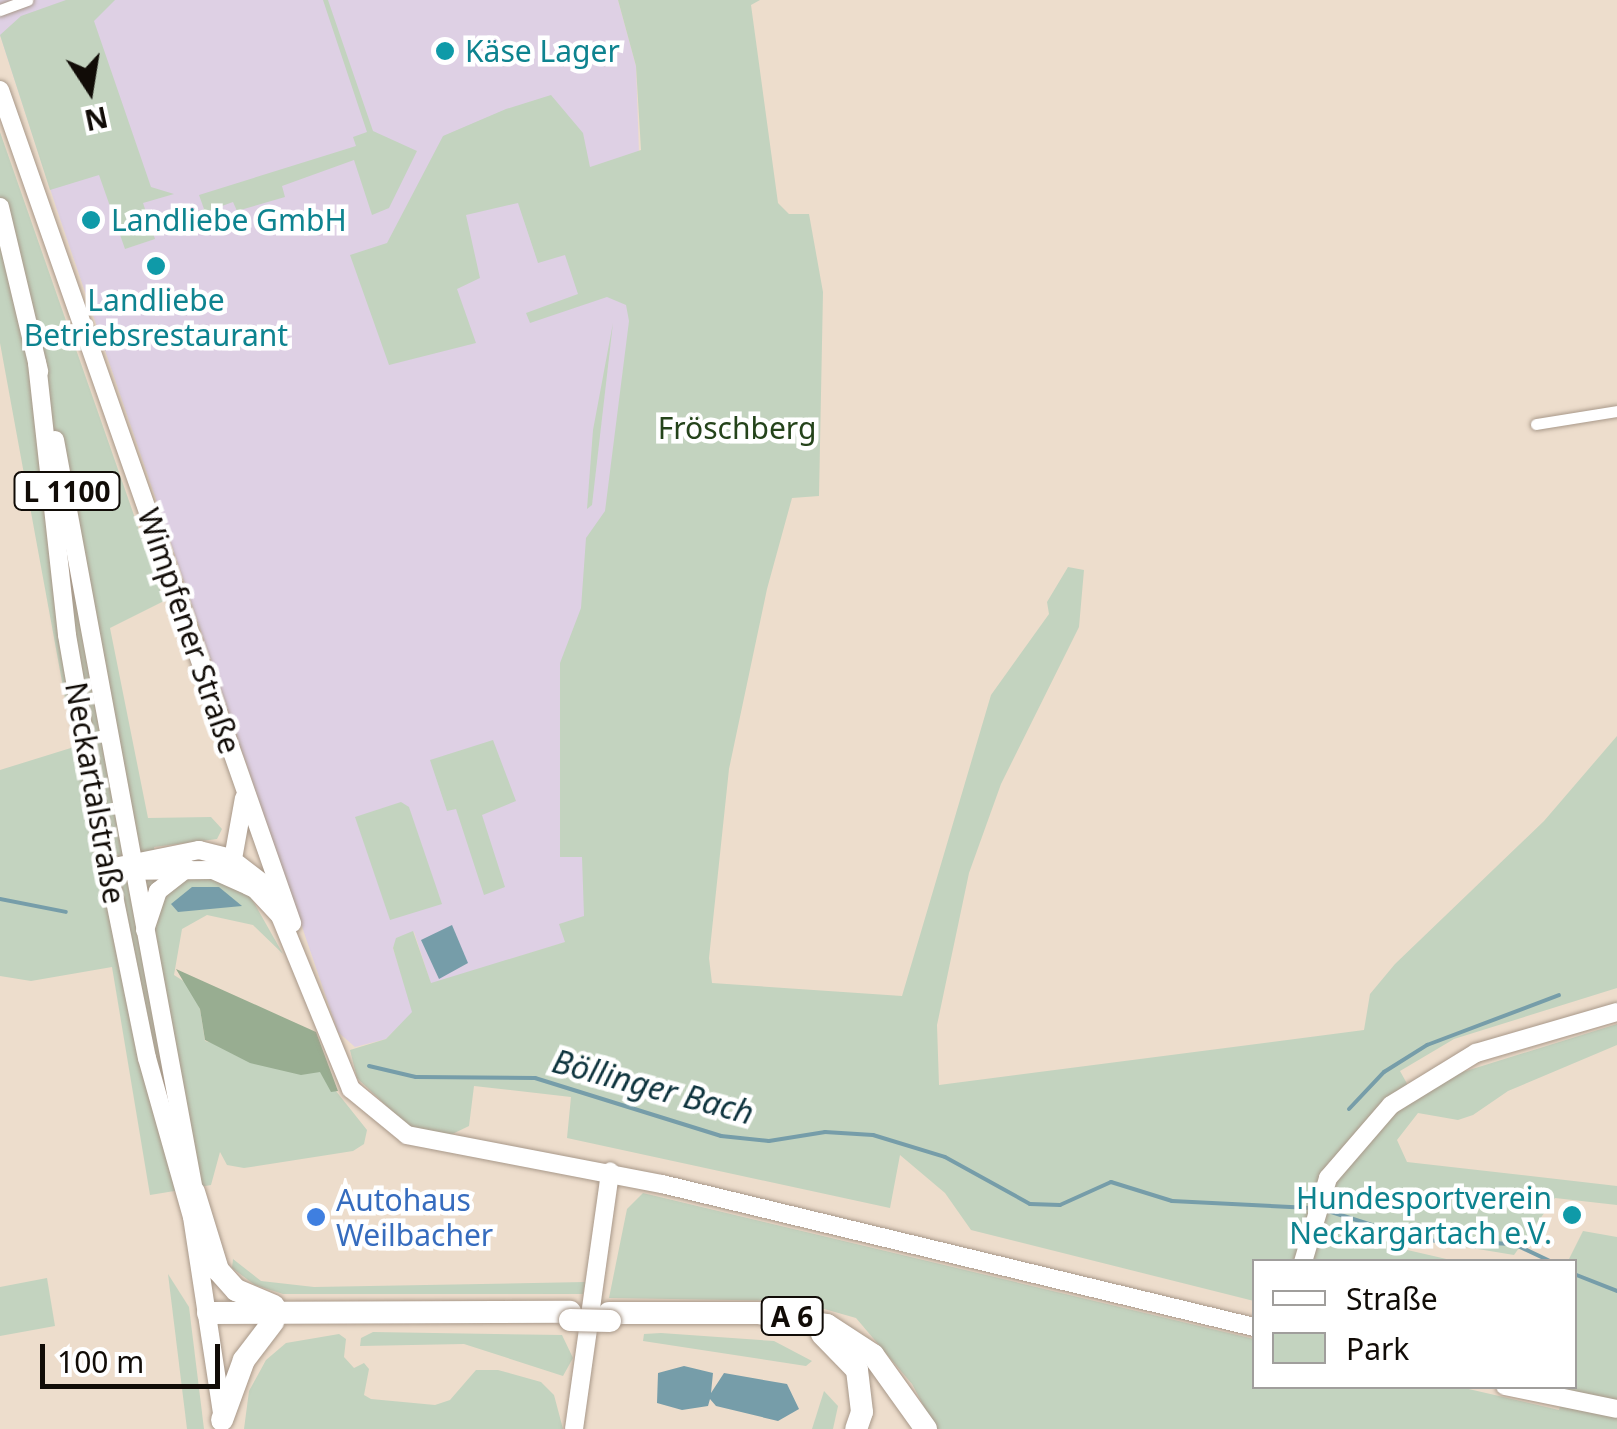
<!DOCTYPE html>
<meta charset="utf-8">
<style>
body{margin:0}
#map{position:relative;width:1617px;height:1429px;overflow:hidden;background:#edddcc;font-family:"Noto Sans",sans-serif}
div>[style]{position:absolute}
.industrial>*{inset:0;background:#ded0e4}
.green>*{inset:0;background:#c3d3bf}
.forest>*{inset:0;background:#98ad91}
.water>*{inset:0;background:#769da9}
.stream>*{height:4px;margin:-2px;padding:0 2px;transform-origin:2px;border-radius:2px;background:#769da9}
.roads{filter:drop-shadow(0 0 2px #a89889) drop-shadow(0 0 2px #a89889)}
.street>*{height:11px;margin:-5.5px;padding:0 5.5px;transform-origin:5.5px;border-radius:5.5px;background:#fff}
.secondary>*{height:18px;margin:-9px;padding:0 9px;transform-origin:9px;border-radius:9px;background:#fff}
.primary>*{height:18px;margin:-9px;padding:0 9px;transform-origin:9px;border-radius:9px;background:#fff}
.highway>*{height:22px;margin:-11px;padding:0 11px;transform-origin:11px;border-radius:11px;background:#fff}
.bridges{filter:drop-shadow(0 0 2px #a89889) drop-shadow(0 0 2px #a89889)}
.highway-bridge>*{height:22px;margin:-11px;padding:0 11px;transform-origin:11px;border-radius:11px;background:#fff}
.dots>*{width:28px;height:28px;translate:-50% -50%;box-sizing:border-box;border:5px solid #fff;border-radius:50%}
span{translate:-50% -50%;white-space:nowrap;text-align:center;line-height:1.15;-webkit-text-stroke:9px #fff;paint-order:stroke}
.shield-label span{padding:2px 8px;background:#fff;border:2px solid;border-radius:8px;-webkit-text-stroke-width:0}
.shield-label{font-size:28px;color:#110c07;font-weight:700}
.culture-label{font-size:30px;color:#0d838f}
.left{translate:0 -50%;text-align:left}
.right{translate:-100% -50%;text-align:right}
.park-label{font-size:30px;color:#24431a}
.street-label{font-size:30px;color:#110c07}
.shop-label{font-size:30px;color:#366cbe}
.water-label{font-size:32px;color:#0d333d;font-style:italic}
.legend{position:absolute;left:1252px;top:1259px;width:325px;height:130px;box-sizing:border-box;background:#fff;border:2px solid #a09e9c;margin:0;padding:12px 18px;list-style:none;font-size:30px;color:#110c07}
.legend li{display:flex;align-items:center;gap:20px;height:50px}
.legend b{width:50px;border:2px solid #a09e9c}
.north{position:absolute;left:40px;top:40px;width:100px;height:100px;-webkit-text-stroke:8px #fff;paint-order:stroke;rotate:168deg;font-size:28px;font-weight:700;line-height:40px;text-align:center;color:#110c07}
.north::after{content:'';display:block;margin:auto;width:35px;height:45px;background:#110c07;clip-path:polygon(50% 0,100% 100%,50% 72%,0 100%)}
.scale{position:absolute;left:40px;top:1344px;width:180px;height:45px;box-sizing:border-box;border:5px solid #110c07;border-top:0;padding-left:12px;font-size:30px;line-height:35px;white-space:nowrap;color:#110c07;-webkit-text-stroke:8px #fff;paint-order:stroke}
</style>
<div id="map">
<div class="industrial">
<div style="clip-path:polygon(0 0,618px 0,636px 66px,642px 240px,584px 916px,566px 942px,431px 984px,414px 932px,397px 938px,393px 948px,413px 1012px,386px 1039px,355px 1047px,338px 1032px,56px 207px,0 35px)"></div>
</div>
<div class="green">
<div style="clip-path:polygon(66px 0,115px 0,94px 21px,151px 187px,174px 194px,143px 203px,155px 239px,125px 249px,99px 175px,50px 190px,0 35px,21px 16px)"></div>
<div style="clip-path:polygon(323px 0,328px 0,373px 131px,417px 151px,389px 208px,372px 215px,354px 160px,282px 186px,285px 197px,237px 211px,233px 202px,191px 217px,204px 209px,199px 195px,356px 146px,353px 137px,367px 132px)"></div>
<div style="clip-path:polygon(618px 0,760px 0,751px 5px,778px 203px,789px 214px,809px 214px,823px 292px,819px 496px,792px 498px,767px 589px,729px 769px,709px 958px,712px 983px,902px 996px,991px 695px,1049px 614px,1047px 602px,1068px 567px,1084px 570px,1079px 627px,1001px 784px,969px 873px,937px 1025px,939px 1085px,1364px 1030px,1370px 994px,1395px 964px,1544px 821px,1617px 736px,1617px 988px,1454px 1039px,1400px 1071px,1415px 1098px,1450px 1076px,1617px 1024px,1617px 1045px,1508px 1091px,1473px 1115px,1458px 1120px,1418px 1113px,1397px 1140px,1407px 1162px,1617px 1186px,1617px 1205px,1555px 1198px,1514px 1255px,1393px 1235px,1390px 1246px,1455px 1261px,1254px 1262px,1254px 1301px,971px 1230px,945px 1193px,900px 1155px,890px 1208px,567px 1138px,571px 1097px,474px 1086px,469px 1126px,444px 1138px,410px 1128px,357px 1078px,350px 1050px,386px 1039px,412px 1012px,393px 948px,396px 938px,413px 931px,431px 983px,565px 942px,559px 924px,584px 916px,582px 857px,560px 857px,560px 663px,581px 608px,586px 538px,605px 511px,629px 321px,626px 305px,607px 297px,530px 323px,526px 313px,578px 294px,565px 255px,538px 263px,518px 203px,466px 215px,480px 278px,457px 289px,476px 343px,389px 365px,350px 255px,387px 243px,443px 136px,506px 109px,551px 95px,583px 133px,590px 167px,641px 150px,636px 66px)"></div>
<div style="clip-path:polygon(0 132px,164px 601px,110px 628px,148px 818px,211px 817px,222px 829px,217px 839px,154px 847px,159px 873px,211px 876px,248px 892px,283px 954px,253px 925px,207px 915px,182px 929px,174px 975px,188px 984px,200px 1009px,205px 1041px,320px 1071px,367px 1130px,364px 1144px,353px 1151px,244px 1168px,227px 1165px,220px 1152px,211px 1185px,150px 1195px,112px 967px,31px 981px,0 976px,0 770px,74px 747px,0 343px)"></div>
<div style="clip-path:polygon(613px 323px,592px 505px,587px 509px,593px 430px)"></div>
<div style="clip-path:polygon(493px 740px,516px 801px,482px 815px,505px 887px,484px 895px,456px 809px,447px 811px,430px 760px)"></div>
<div style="clip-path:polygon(401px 802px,409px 807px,442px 904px,390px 920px,355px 817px)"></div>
<div style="clip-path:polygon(643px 1193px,1254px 1339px,1254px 1386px,1460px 1387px,1559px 1410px,1564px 1392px,1538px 1387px,1574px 1386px,1574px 1262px,1568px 1261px,1583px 1231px,1617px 1237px,1617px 1429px,936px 1429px,912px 1384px,856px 1318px,796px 1301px,609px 1298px,627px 1209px)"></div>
<div style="clip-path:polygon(233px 1259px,261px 1281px,314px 1287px,585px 1282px,583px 1294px,283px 1294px,255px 1285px,232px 1268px)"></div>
<div style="clip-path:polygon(168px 1274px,189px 1307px,204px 1429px,187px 1429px)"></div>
<div style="clip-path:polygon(47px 1278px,55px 1326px,0 1336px,0 1287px)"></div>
<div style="clip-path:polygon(373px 1332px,562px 1335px,573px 1358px,563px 1376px,464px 1344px,360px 1346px,361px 1338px)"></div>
<div style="clip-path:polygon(661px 1333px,774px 1341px,812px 1361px,806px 1366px,643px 1341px,644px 1334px)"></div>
<div style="clip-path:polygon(339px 1334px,346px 1339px,344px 1357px,354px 1368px,364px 1363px,369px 1369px,364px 1395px,371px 1399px,435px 1405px,450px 1400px,476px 1370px,498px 1370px,541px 1382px,554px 1395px,563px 1429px,244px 1429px,249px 1391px,266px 1360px,286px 1343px)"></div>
<div style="clip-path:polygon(824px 1391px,838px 1406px,833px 1429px,812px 1429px)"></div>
</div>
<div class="forest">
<div style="clip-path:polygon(176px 969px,316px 1032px,338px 1091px,331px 1092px,320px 1072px,301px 1075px,250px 1063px,205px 1040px,200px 1009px)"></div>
</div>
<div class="water">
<div style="clip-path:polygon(192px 887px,219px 887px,242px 906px,178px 912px,171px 904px)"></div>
<div style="clip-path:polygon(452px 925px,468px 963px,439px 979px,421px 940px)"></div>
<div style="clip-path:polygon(684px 1366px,713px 1373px,711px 1393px,724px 1373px,787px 1384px,799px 1409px,778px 1421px,716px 1406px,710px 1399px,708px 1406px,682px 1410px,657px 1403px,658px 1373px)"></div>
</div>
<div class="stream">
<div style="left:0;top:899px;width:67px;rotate:11.1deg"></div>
<div style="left:369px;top:1066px;width:48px;rotate:13.2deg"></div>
<div style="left:416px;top:1077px;width:119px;rotate:0.5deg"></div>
<div style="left:535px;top:1078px;width:195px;rotate:17.3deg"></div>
<div style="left:721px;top:1136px;width:48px;rotate:5.9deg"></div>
<div style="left:769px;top:1141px;width:57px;rotate:-9.1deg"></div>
<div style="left:825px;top:1132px;width:48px;rotate:3.6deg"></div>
<div style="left:873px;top:1135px;width:75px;rotate:17deg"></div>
<div style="left:945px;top:1157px;width:97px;rotate:28.9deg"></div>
<div style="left:1030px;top:1204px;width:30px;rotate:2deg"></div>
<div style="left:1060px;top:1205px;width:56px;rotate:-24.3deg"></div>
<div style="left:1111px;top:1182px;width:64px;rotate:17.3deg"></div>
<div style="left:1172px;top:1201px;width:139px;rotate:2.9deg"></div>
<div style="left:1349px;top:1109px;width:51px;rotate:-46.6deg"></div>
<div style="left:1384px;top:1072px;width:51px;rotate:-32.1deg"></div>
<div style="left:1427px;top:1045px;width:141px;rotate:-20.7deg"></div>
<div style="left:1325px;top:1210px;width:99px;rotate:17.7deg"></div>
<div style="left:1419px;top:1240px;width:95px;rotate:2.4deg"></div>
<div style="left:1514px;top:1244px;width:42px;rotate:25.3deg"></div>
<div style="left:1574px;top:1274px;width:46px;rotate:21.6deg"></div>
</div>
<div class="roads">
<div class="street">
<div style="left:0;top:10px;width:29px;rotate:-20deg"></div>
<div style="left:1536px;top:424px;width:82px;rotate:-9.1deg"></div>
</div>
<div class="secondary">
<div style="left:0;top:90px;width:883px;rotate:70.68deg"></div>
<div style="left:119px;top:866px;width:82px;rotate:-11.3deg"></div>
<div style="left:199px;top:850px;width:32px;rotate:14deg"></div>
<div style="left:230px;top:858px;width:59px;rotate:37.5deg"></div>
<div style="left:231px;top:870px;width:73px;rotate:-79.8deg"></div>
<div style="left:108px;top:871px;width:105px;rotate:-0.5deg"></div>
<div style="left:213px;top:870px;width:46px;rotate:24.3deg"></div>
<div style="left:255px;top:889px;width:37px;rotate:47deg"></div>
<div style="left:280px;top:916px;width:187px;rotate:67.7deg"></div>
<div style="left:351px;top:1089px;width:72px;rotate:39.4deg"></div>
<div style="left:407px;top:1135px;width:260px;rotate:10.9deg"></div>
<div style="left:662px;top:1184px;width:609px;rotate:13.58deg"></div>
<div style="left:145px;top:930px;width:41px;rotate:-71.6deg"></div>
<div style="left:158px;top:891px;width:37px;rotate:-38deg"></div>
<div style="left:1303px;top:1262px;width:88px;rotate:-73.4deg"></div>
<div style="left:1328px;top:1178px;width:96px;rotate:-49.2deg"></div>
<div style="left:1391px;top:1105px;width:100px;rotate:-31.5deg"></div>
<div style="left:1476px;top:1053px;width:147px;rotate:-16.2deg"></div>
<div style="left:1505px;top:1386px;width:114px;rotate:11.6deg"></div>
<div style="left:574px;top:1429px;width:260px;rotate:-82deg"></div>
</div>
<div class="primary">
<div style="left:0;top:207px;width:169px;rotate:76.6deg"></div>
<div style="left:37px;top:363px;width:274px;rotate:83.7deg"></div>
<div style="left:67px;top:635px;width:210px;rotate:80.1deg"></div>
<div style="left:103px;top:842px;width:220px;rotate:78.5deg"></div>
<div style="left:147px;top:1058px;width:165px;rotate:74.2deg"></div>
<div style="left:192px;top:1217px;width:199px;rotate:81.3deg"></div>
<div style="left:55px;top:440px;width:764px;rotate:79.51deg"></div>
</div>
<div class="highway">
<div style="left:194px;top:1192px;width:82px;rotate:72.9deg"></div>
<div style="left:218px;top:1270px;width:27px;rotate:48deg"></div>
<div style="left:236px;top:1290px;width:41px;rotate:22.8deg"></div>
<div style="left:208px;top:1313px;width:362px;rotate:-0.2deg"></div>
<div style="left:609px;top:1313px;width:149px"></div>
<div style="left:758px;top:1313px;width:70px;rotate:9.9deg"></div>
<div style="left:827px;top:1325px;width:55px;rotate:33.1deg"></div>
<div style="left:873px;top:1355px;width:91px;rotate:54.4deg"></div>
<div style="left:822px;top:1334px;width:50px;rotate:45.8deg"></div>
<div style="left:857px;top:1370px;width:42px;rotate:83.2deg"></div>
<div style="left:862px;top:1412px;width:18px;rotate:109deg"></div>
<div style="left:222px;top:1420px;width:64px;rotate:-69.9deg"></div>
<div style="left:244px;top:1360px;width:48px;rotate:-52.7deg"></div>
</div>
</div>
<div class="bridges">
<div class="highway-bridge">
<div style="left:570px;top:1320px;width:40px;rotate:1.4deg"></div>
</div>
</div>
<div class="dots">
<div style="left:445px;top:51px;background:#0f9aa8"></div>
<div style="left:91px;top:220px;background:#0f9aa8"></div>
<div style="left:156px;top:266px;background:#0f9aa8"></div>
<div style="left:1572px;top:1215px;background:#0f9aa8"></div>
<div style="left:316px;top:1217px;background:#3f7fe0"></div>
</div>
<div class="shield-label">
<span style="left:67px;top:491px">L 1100</span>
<span style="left:792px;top:1316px">A 6</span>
</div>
<div class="culture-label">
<span class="left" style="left:465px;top:51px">Käse Lager</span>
<span class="left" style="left:111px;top:220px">Landliebe GmbH</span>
<span style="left:156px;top:317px">Landliebe<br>Betriebsrestaurant</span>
<span class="right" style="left:1552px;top:1215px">Hundesportverein<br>Neckargartach e.V.</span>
</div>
<div class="park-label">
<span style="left:737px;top:428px">Fröschberg</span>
</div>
<div class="street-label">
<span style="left:189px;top:631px;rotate:71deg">Wimpfener Straße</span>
<span style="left:95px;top:793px;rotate:80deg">Neckartalstraße</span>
</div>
<div class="shop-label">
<span class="left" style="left:336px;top:1217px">Autohaus<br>Weilbacher</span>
</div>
<div class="water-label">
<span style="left:653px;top:1087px;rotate:15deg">Böllinger Bach</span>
</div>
<ul class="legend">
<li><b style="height:12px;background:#fff"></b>Straße</li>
<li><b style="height:28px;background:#c3d3bf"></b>Park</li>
</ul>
<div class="north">N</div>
<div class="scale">100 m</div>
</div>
